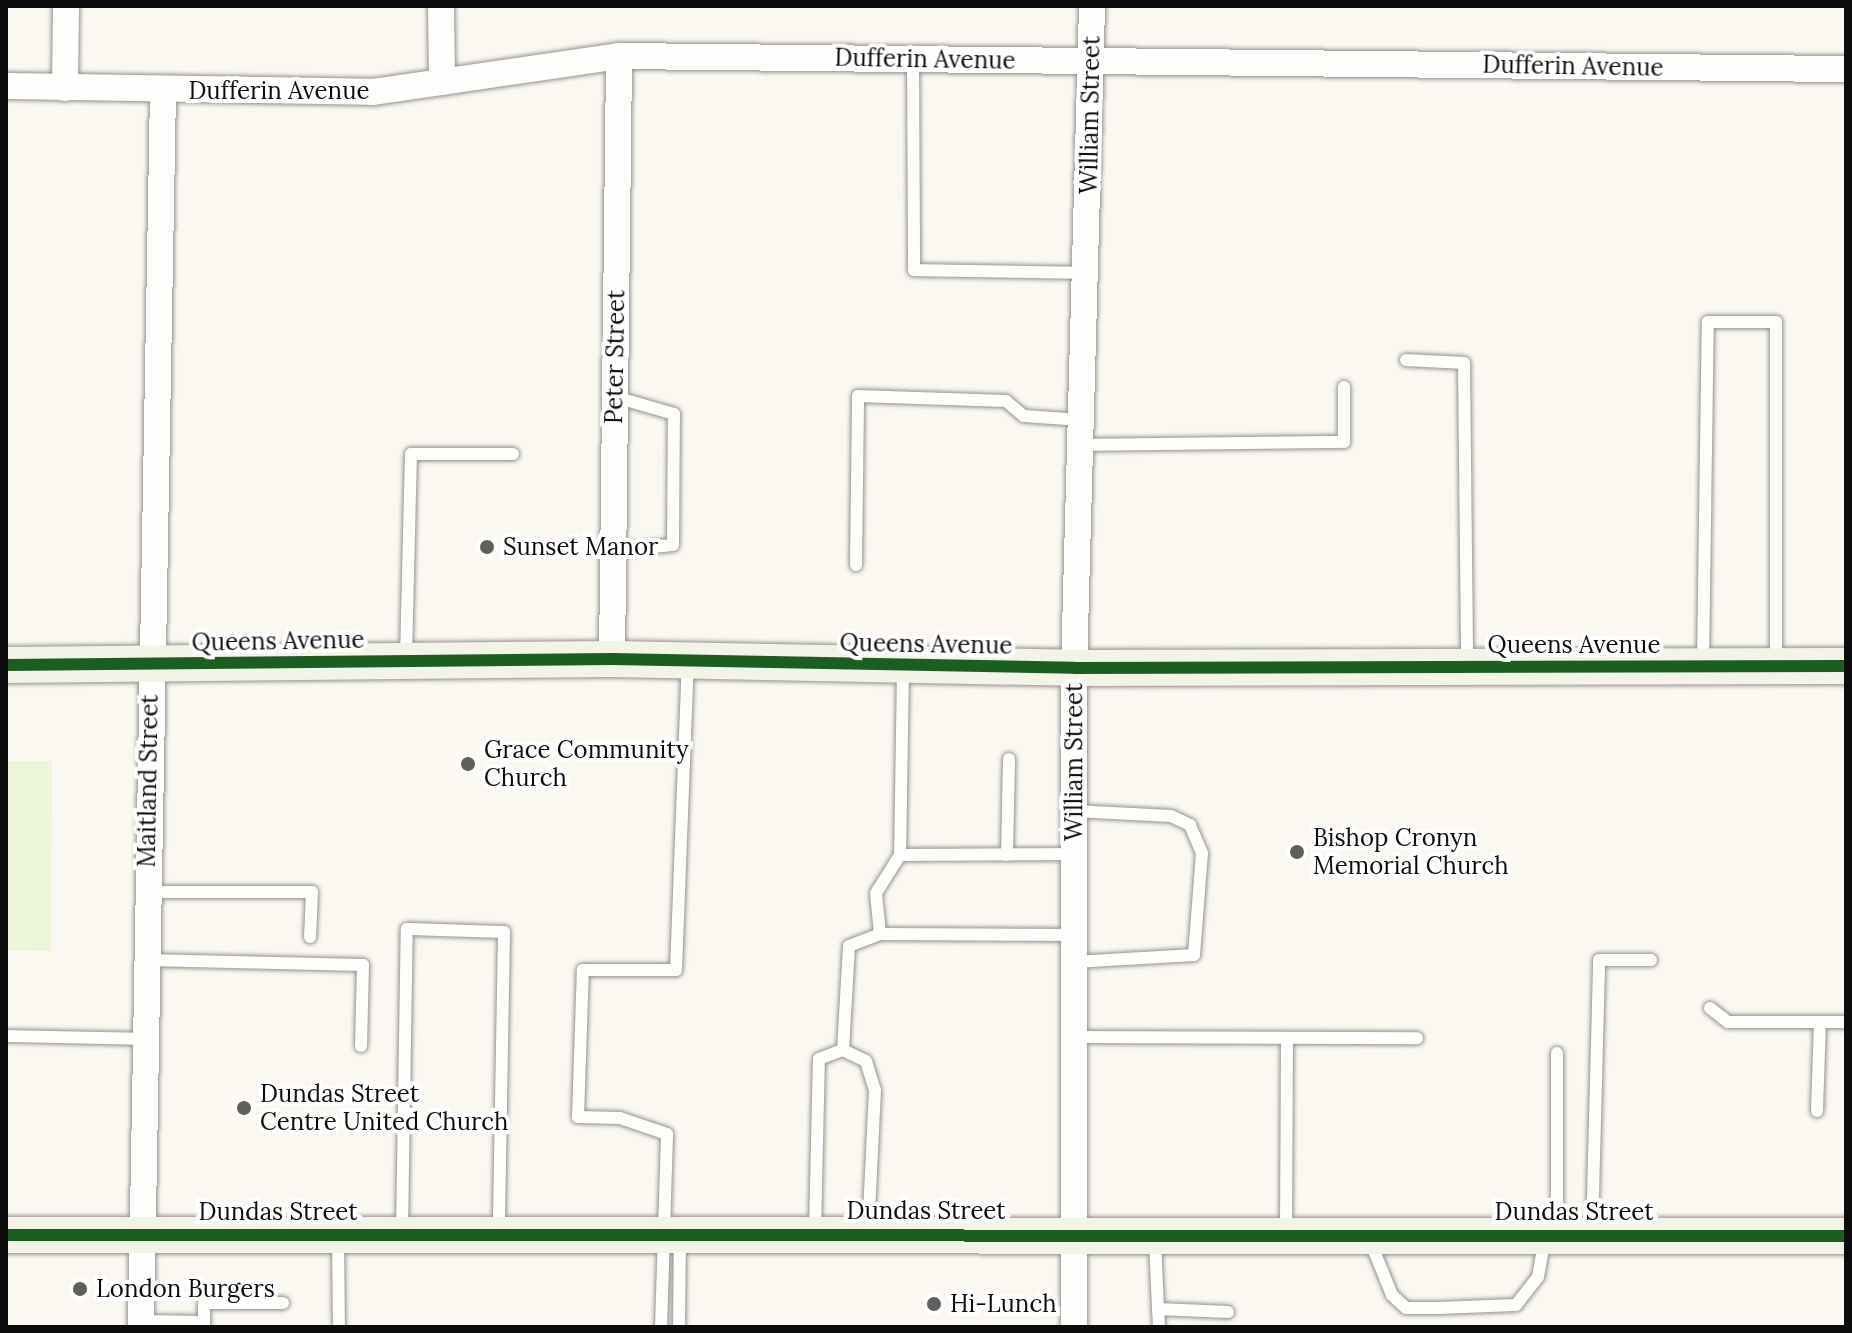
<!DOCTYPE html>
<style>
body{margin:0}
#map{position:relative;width:1852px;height:1333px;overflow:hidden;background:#faf8f0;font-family:Lora,serif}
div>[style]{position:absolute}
.pitch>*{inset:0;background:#edf5d8}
.roads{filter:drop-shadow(0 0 2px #93928f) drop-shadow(0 0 2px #93928f)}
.lane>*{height:12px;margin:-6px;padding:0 6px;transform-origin:6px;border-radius:6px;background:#fefefd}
.street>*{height:26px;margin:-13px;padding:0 13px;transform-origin:13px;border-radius:13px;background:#fefefd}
.secondary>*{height:36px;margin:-18px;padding:0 18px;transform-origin:18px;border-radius:18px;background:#f4f3e8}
.cycleway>*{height:12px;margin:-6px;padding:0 6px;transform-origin:6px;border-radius:6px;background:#1b5e20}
.dots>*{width:22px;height:22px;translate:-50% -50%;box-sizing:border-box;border:4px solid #fff;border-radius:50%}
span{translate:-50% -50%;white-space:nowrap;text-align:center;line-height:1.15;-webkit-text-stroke:8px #fff;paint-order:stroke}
.street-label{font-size:24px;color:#0c0c0c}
.poi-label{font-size:24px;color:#0c0c0c}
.left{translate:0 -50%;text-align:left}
.frame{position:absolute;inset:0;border:8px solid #0c0c0c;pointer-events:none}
</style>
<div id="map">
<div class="pitch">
<div style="clip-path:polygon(6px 761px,52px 761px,51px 951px,6px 950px)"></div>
</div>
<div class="roads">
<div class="lane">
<div style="left:913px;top:59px;width:211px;rotate:89.7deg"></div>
<div style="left:914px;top:270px;width:172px;rotate:1deg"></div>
<div style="left:1406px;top:360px;width:58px;rotate:3deg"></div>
<div style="left:1464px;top:363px;width:301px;rotate:89.4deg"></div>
<div style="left:1080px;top:445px;width:264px;rotate:-0.7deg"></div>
<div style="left:1344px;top:442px;width:55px;rotate:-90deg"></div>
<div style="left:613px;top:551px;width:60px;rotate:-5.7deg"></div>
<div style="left:673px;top:545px;width:131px;rotate:-89.6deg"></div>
<div style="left:674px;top:414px;width:61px;rotate:-163.9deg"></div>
<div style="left:856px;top:565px;width:169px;rotate:-89.3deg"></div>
<div style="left:858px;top:396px;width:148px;rotate:1.9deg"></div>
<div style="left:1006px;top:401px;width:23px;rotate:40deg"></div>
<div style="left:1024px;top:416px;width:57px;rotate:4deg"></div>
<div style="left:406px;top:657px;width:203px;rotate:-88.6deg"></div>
<div style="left:411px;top:454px;width:102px"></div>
<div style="left:1703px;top:664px;width:342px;rotate:-89.2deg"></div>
<div style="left:1708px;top:322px;width:68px"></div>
<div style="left:1776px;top:322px;width:339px;rotate:90deg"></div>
<div style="left:903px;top:669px;width:186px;rotate:90.9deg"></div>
<div style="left:900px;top:855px;width:174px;rotate:-0.3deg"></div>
<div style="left:1074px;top:811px;width:97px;rotate:3deg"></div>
<div style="left:1171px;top:816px;width:21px;rotate:25deg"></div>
<div style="left:1190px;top:825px;width:30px;rotate:67deg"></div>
<div style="left:1202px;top:853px;width:102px;rotate:94.5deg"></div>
<div style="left:1194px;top:955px;width:120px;rotate:176.7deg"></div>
<div style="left:1007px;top:855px;width:96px;rotate:-88.8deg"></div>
<div style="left:147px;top:892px;width:165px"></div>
<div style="left:312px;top:892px;width:45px;rotate:92.5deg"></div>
<div style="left:880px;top:934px;width:194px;rotate:0.3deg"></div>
<div style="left:146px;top:960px;width:217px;rotate:1.3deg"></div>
<div style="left:363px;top:965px;width:81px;rotate:91.4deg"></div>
<div style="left:1710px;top:1008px;width:23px;rotate:38deg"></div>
<div style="left:1728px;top:1022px;width:118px"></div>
<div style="left:6px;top:1036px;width:139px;rotate:1.2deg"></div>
<div style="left:1074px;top:1037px;width:343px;rotate:0.2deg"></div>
<div style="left:843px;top:1050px;width:104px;rotate:-86.7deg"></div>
<div style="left:849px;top:946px;width:33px;rotate:-21deg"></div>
<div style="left:880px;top:934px;width:41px;rotate:-95.6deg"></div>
<div style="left:876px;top:893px;width:45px;rotate:-57.7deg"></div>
<div style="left:1557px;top:1053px;width:180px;rotate:90deg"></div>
<div style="left:1817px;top:1111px;width:89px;rotate:-88.1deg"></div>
<div style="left:402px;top:1231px;width:302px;rotate:-89.1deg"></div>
<div style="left:407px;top:929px;width:97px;rotate:1.8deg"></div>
<div style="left:504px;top:932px;width:298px;rotate:91deg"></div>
<div style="left:815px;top:1231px;width:172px;rotate:-88.7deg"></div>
<div style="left:819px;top:1059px;width:26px;rotate:-21deg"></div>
<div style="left:843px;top:1050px;width:25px;rotate:26deg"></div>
<div style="left:866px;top:1061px;width:30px;rotate:73deg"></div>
<div style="left:875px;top:1090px;width:143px;rotate:92.8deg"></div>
<div style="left:1286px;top:1231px;width:193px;rotate:-89.7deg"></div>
<div style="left:1592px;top:1234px;width:274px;rotate:-88.5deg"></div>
<div style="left:1599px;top:960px;width:52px"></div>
<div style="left:338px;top:1237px;width:90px;rotate:89.4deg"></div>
<div style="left:1155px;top:1240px;width:69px;rotate:87.5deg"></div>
<div style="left:1370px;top:1241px;width:58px;rotate:67.8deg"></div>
<div style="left:1392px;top:1295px;width:19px;rotate:43deg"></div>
<div style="left:1406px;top:1308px;width:32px"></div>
<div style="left:1438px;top:1308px;width:78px;rotate:-2.2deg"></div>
<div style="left:1516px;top:1305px;width:36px;rotate:-52deg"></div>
<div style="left:1538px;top:1277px;width:39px;rotate:-80deg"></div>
<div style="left:141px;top:1321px;width:63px;rotate:0.9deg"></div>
<div style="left:204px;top:1327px;width:24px;rotate:-90deg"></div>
<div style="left:204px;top:1303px;width:79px"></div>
<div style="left:661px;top:1327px;width:193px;rotate:-88.2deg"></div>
<div style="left:667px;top:1134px;width:50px;rotate:-161.2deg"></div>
<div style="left:620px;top:1118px;width:42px;rotate:-178.6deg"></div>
<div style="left:578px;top:1117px;width:147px;rotate:-88.1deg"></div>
<div style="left:583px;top:970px;width:93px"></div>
<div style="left:676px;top:970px;width:306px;rotate:-87.8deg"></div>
<div style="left:679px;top:1327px;width:89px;rotate:-89.4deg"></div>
<div style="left:1159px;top:1327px;width:18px;rotate:-93deg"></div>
<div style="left:1158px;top:1309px;width:70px;rotate:2.5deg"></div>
</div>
<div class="street">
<div style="left:441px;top:6px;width:76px;rotate:89.2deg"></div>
<div style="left:6px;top:86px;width:367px;rotate:0.9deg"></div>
<div style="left:373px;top:92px;width:249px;rotate:-8.3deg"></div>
<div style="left:619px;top:56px;width:1227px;rotate:0.61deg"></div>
<div style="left:65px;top:88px;width:82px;rotate:-89.3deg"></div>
<div style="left:612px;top:659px;width:603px;rotate:-89.33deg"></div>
<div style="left:141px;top:1327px;width:1235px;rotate:-88.98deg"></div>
<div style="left:1074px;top:1327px;width:659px;rotate:-90deg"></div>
<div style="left:1074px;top:668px;width:662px;rotate:-88.44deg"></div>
</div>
<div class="secondary">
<div style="left:6px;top:665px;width:606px;rotate:-0.57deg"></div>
<div style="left:612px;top:659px;width:462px;rotate:1.1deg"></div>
<div style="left:1074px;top:668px;width:772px;rotate:-0.15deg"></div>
<div style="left:6px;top:1235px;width:1840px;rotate:0.03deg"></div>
</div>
</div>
<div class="cycleway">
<div style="left:6px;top:665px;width:606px;rotate:-0.57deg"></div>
<div style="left:612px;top:659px;width:462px;rotate:1.1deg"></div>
<div style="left:1074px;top:668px;width:772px;rotate:-0.15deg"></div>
<div style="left:6px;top:1235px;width:1840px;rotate:0.03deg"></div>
</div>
<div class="dots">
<div style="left:487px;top:547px;background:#5f5f5c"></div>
<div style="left:468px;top:764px;background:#5f5f5c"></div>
<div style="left:1297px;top:852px;background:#5f5f5c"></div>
<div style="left:244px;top:1108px;background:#5f5f5c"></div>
<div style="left:80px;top:1289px;background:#5f5f5c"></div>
<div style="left:934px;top:1304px;background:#5f5f5c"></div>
</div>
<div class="street-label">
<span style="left:925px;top:59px;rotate:1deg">Dufferin Avenue</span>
<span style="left:1573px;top:66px;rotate:1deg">Dufferin Avenue</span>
<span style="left:279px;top:91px">Dufferin Avenue</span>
<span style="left:1090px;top:115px;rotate:-89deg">William Street</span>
<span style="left:615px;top:357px;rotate:-89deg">Peter Street</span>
<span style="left:278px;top:641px;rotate:-1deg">Queens Avenue</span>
<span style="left:926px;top:644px;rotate:1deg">Queens Avenue</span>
<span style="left:1574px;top:645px">Queens Avenue</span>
<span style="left:1074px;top:762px;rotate:-90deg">William Street</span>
<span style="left:148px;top:781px;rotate:-89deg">Maitland Street</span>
<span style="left:926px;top:1211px">Dundas Street</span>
<span style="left:278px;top:1212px">Dundas Street</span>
<span style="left:1574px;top:1212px">Dundas Street</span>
</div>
<div class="poi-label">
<span class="left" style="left:503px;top:547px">Sunset Manor</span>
<span class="left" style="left:484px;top:764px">Grace Community<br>Church</span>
<span class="left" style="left:1313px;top:852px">Bishop Cronyn<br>Memorial Church</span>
<span class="left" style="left:260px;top:1108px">Dundas Street<br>Centre United Church</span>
<span class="left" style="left:96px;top:1289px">London Burgers</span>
<span class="left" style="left:950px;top:1304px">Hi-Lunch</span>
</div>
<div class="frame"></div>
</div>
